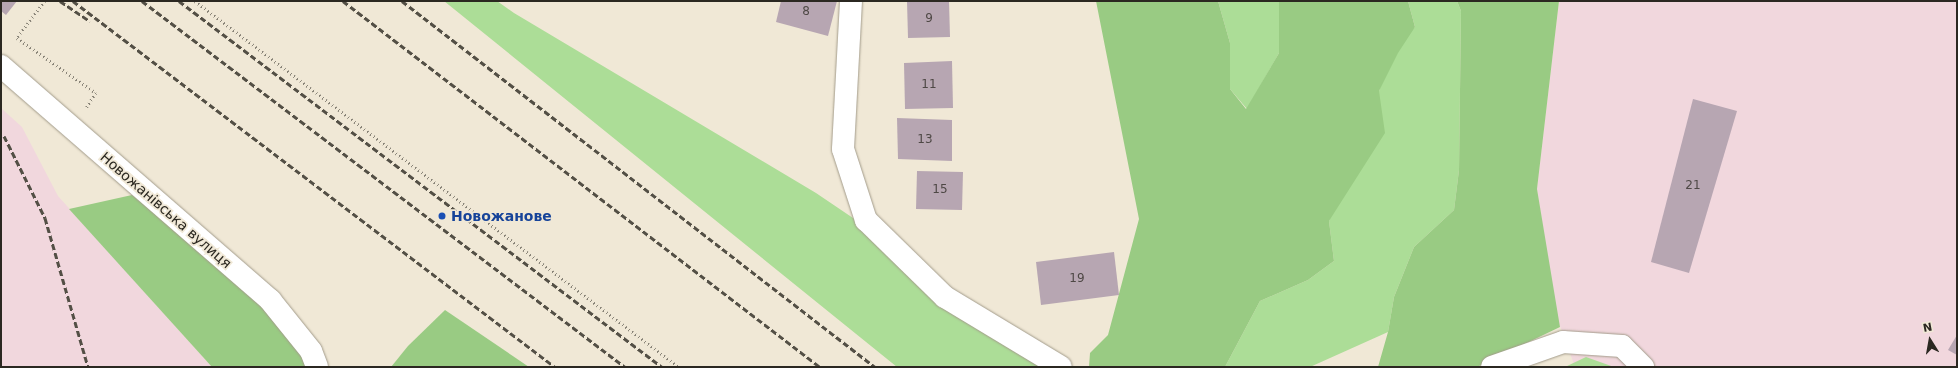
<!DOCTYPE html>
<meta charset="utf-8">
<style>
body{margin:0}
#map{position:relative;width:1958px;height:368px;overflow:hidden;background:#f0e8d6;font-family:"DejaVu Sans",sans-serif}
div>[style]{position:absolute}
.industrial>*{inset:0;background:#f1d7dd}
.green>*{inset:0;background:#acdd97}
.forest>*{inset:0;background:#99cb83}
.building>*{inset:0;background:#b7a6b2}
.path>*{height:2.5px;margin-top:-1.25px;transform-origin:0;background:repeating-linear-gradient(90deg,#898478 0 1px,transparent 0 4px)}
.roads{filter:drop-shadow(0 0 1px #a39c8b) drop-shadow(0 0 1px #a39c8b)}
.minor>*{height:22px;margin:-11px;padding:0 11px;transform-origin:11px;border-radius:11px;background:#fff}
.rail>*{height:3px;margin-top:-1.5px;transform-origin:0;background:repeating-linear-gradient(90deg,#534f45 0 6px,transparent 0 9px)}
.dots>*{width:11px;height:11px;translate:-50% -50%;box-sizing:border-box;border:2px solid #f0e8d6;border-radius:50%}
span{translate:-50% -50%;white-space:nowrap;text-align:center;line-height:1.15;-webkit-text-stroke:3.5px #f0e8d6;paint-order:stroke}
.number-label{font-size:12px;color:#4e4845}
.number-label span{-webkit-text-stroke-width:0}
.street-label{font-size:14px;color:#2b2821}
.transit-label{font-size:14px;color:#164399;font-weight:700}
.left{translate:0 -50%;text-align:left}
.frame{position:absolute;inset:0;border:2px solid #2b2821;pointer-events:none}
.north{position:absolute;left:1910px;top:320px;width:40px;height:40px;-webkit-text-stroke:3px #f0e8d6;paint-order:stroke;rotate:349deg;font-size:11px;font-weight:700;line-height:16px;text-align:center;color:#2b2821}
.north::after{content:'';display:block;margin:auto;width:14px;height:18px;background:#2b2821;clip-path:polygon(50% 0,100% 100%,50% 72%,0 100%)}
</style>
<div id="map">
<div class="industrial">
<div style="clip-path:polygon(1559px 1px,1957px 1px,1957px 367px,1575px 367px,1557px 318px,1537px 189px)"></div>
<div style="clip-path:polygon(1px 108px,22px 127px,58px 196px,212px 367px,1px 367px)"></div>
</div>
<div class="green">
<div style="clip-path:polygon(444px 1px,497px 1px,514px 13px,816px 193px,887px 241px,1044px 367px,897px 367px)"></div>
<div style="clip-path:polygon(1218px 1px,1279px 1px,1279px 53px,1247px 109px,1230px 89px,1230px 43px)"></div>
<div style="clip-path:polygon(1408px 1px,1457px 1px,1461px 11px,1459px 170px,1454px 210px,1414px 247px,1394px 297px,1388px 332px,1310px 367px,1225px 367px,1260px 301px,1308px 280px,1334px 261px,1329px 221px,1379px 91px,1392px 50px,1415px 27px)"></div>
<div style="clip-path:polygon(1586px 357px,1614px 367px,1565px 367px)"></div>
</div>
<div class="forest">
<div style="clip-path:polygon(1096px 1px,1218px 1px,1230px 43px,1230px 89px,1246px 109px,1279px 53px,1279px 1px,1408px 1px,1415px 27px,1398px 53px,1379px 91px,1385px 133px,1329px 221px,1334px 261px,1308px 280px,1260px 301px,1225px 367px,1089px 367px,1090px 353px,1108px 335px,1139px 219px)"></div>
<div style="clip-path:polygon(1457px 1px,1559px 1px,1537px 189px,1560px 327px,1477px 367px,1378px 367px,1388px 332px,1394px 297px,1414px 247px,1454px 210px,1459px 170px,1461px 11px)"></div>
<div style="clip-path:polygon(132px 195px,284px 317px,310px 367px,212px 367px,69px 209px)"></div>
<div style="clip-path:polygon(445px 310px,529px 367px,391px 367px,408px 346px)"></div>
</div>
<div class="building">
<div style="clip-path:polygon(1px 1px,17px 1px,6px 15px,1px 11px)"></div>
<div style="clip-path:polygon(781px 1px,837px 1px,828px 36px,776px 22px)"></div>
<div style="clip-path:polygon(907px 1px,949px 1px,950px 37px,908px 38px)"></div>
<div style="clip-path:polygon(952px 61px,953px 108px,905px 109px,904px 63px)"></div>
<div style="clip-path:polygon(1693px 99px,1737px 111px,1689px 273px,1651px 262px)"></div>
<div style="clip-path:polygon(897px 118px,952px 120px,952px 161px,898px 159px)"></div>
<div style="clip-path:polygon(917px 171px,963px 172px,962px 210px,916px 209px)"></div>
<div style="clip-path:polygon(1114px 252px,1119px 295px,1041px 305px,1036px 262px)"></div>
<div style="clip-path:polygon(1957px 335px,1957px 355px,1948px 350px)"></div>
</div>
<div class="path">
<div style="left:45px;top:1px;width:46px;rotate:127.1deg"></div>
<div style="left:17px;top:38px;width:96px;rotate:34.8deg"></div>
<div style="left:96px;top:93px;width:17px;rotate:123deg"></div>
<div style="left:195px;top:1px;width:607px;rotate:37.1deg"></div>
</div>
<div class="roads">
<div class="minor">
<div style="left:851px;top:1px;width:148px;rotate:93.1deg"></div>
<div style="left:843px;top:149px;width:75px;rotate:72.1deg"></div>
<div style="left:866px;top:220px;width:110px;rotate:44.3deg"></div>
<div style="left:945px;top:297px;width:135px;rotate:31.1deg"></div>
<div style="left:1px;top:66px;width:357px;rotate:41deg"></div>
<div style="left:270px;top:300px;width:65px;rotate:51.2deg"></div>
<div style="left:311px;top:351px;width:17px;rotate:69deg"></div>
<div style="left:1492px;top:367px;width:75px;rotate:-19.4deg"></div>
<div style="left:1563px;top:342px;width:59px;rotate:3.9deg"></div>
<div style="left:1622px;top:346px;width:30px;rotate:45deg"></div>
</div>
</div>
<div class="rail">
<div style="left:60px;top:1px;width:36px;rotate:34deg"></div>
<div style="left:73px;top:1px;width:605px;rotate:37.21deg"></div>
<div style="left:142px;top:1px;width:606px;rotate:37.15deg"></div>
<div style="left:179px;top:1px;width:606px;rotate:37.15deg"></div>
<div style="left:343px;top:1px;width:601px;rotate:37.5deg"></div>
<div style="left:402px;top:1px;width:598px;rotate:37.73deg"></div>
<div style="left:4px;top:136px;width:92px;rotate:63.4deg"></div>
<div style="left:45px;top:218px;width:155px;rotate:73.9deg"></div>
</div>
<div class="dots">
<div style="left:442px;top:216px;background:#1a4fb4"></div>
</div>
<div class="number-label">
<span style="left:806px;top:12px">8</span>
<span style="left:929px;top:19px">9</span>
<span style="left:929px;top:85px">11</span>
<span style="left:925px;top:140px">13</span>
<span style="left:1693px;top:186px">21</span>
<span style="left:940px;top:190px">15</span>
<span style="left:1077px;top:279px">19</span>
</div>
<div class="street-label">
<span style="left:166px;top:210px;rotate:41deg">Новожанівська вулиця</span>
</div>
<div class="transit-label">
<span class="left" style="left:451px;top:216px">Новожанове</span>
</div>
<div class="frame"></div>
<div class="north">N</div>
</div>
